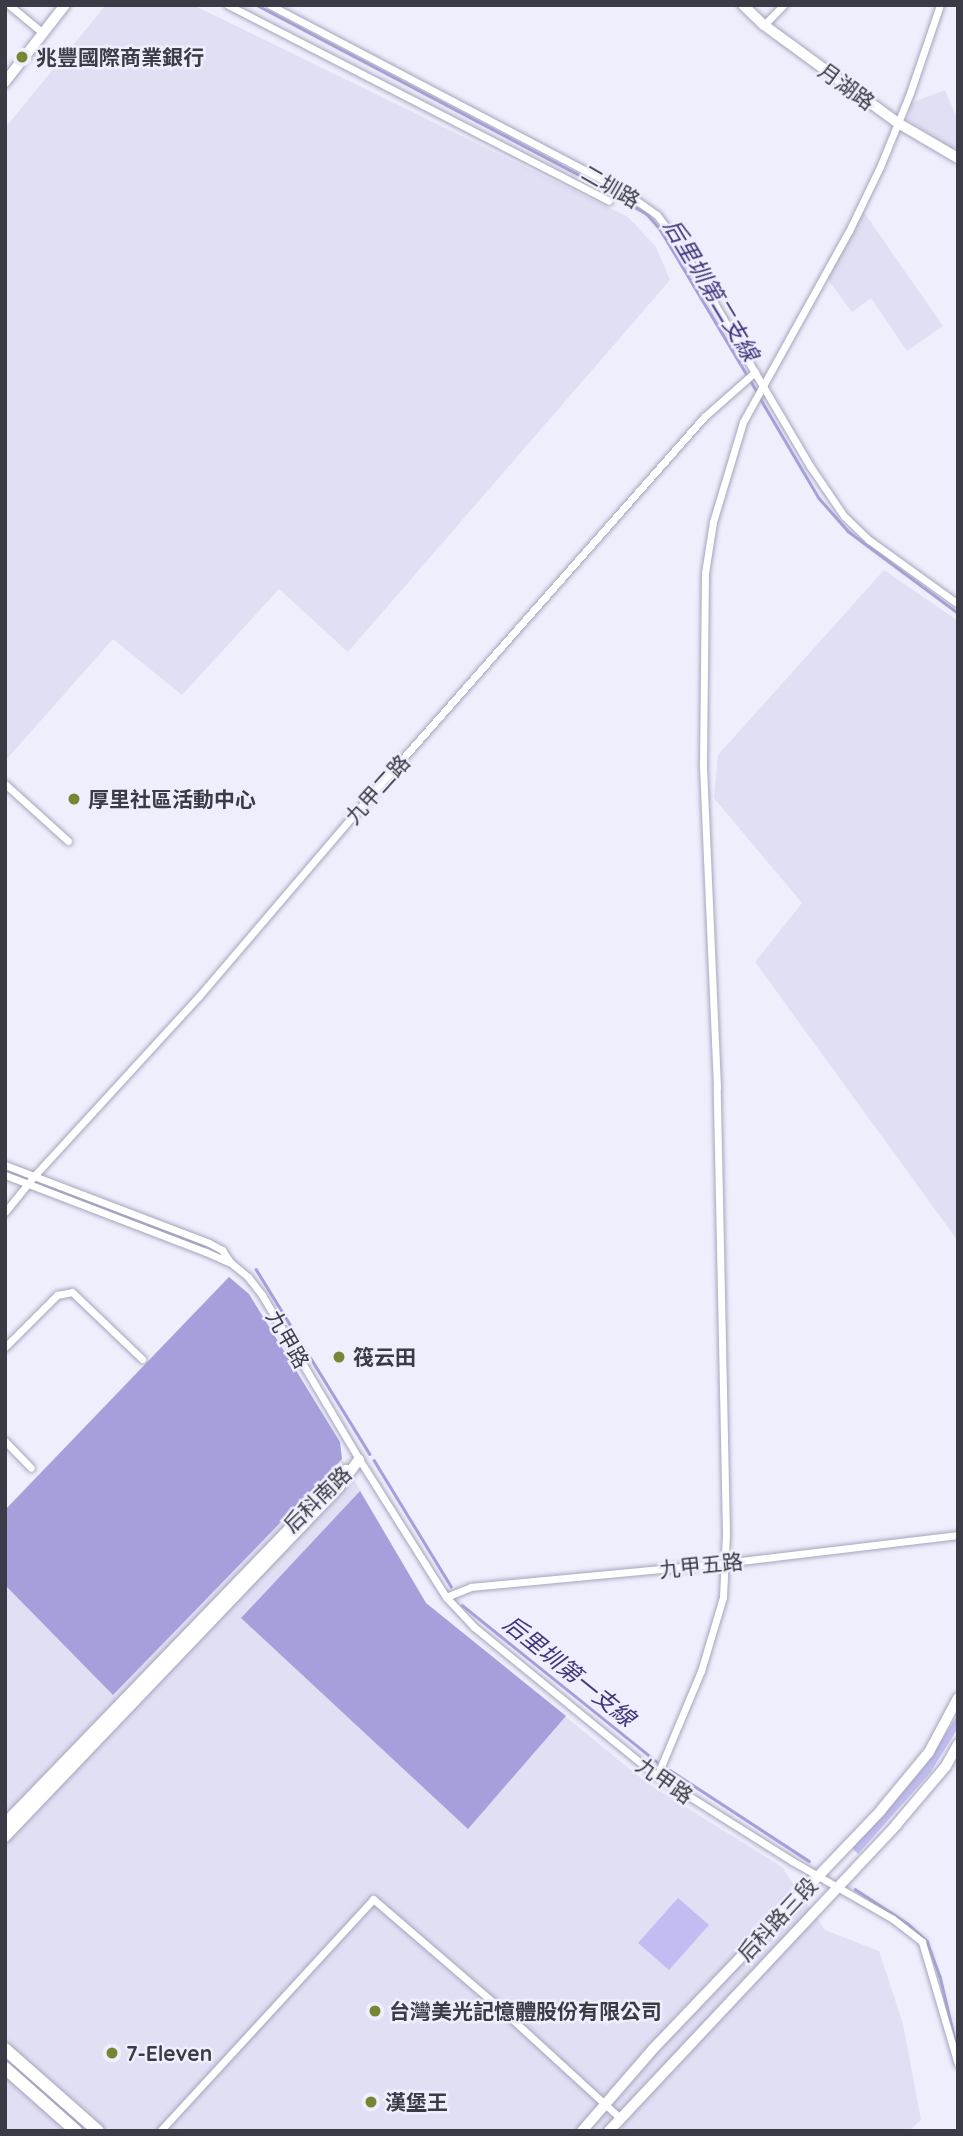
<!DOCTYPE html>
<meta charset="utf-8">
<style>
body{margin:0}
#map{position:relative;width:963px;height:2136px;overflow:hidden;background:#eeeefd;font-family:Quicksand,"Noto Sans TC",sans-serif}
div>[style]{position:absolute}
.built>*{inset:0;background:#e0dff4}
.green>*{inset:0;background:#c1bdf3}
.water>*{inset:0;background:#a5a0dc}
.stream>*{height:2.5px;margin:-1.25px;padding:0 1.25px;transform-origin:1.25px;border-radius:1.25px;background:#a5a0dc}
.roads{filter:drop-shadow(0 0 2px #a5a4bc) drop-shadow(0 0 2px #a5a4bc)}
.street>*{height:7px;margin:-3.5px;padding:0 3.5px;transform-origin:3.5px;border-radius:3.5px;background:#fff}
.secondary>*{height:10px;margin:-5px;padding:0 5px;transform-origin:5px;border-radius:5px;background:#fff}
.primary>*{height:12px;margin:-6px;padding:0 6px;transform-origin:6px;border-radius:6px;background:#fff}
.dots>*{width:19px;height:19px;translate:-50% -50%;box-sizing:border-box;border:4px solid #eeeefd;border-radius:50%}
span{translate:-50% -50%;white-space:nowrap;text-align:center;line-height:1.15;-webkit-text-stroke:5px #eeeefd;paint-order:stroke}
.poi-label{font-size:21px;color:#3b3b45;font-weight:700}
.left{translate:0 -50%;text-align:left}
.street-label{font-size:21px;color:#3b3b45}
.water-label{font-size:23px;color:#42357c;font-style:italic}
.frame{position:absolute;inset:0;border:7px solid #3b3b45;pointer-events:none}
</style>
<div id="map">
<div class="built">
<div style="clip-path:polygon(106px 5px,193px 5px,628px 217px,656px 247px,670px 280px,348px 652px,279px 589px,182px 695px,113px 639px,5px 761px,5px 128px)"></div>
<div style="clip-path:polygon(945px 90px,958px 121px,958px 148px,953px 150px,908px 120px,911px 103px)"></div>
<div style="clip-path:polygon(863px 211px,943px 326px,907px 351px,871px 298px,852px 312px,826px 277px)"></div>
<div style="clip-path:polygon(884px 570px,958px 621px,958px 1241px,755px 962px,802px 903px,714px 798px,718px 755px)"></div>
<div style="clip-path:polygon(229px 1277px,249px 1294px,340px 1442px,342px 1459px,426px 1603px,647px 1783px,782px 1867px,825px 1930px,879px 1951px,903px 2024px,921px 2120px,909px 2131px,5px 2131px,5px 1510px)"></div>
</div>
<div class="green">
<div style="clip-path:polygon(958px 1715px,958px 1728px,930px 1773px,858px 1854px,852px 1848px,921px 1771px)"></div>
<div style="clip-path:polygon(678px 1898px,709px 1925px,669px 1970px,638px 1943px)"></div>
</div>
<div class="water">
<div style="clip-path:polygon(229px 1277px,249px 1294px,340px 1442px,342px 1459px,113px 1695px,5px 1585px,5px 1510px)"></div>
<div style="clip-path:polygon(360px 1491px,426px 1603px,566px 1716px,468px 1829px,241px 1618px)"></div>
</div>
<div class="stream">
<div style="left:257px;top:5px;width:369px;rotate:27.8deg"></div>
<div style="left:583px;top:177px;width:74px;rotate:30deg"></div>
<div style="left:647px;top:214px;width:20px;rotate:49deg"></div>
<div style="left:660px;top:229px;width:190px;rotate:59.2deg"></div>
<div style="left:760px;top:398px;width:116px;rotate:59.5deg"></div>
<div style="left:819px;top:498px;width:44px;rotate:48.7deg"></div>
<div style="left:848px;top:531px;width:137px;rotate:36.7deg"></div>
<div style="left:5px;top:1170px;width:16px;rotate:18deg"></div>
<div style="left:45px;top:1185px;width:168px;rotate:21.2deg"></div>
<div style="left:256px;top:1269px;width:217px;rotate:58.4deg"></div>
<div style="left:374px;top:1460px;width:148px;rotate:58.6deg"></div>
<div style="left:462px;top:1605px;width:250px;rotate:38.8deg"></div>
<div style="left:670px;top:1770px;width:166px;rotate:33.2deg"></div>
<div style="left:855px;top:1889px;width:62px;rotate:33.2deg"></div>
<div style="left:907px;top:1923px;width:27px;rotate:42deg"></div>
<div style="left:927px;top:1941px;width:37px;rotate:70deg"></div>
<div style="left:940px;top:1976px;width:70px;rotate:76.8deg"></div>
</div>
<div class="roads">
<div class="street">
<div style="left:9px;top:5px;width:44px;rotate:39.5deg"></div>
<div style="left:228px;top:5px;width:428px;rotate:27.2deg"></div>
<div style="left:270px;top:5px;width:395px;rotate:27.7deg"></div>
<div style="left:620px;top:189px;width:45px;rotate:35.1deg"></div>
<div style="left:657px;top:215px;width:40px;rotate:53deg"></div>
<div style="left:681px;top:247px;width:254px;rotate:59.5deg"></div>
<div style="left:810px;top:466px;width:60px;rotate:55.8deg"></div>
<div style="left:844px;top:516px;width:35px;rotate:44deg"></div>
<div style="left:869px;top:540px;width:110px;rotate:35.7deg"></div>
<div style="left:764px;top:25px;width:28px;rotate:-46deg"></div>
<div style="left:5px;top:784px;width:85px;rotate:42.1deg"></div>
<div style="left:5px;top:1165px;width:218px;rotate:20.9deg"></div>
<div style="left:209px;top:1243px;width:15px;rotate:28deg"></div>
<div style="left:222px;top:1250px;width:14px;rotate:56deg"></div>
<div style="left:5px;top:1175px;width:215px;rotate:21deg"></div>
<div style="left:206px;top:1252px;width:27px;rotate:24deg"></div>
<div style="left:231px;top:1263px;width:22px;rotate:39deg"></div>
<div style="left:248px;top:1277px;width:23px;rotate:52deg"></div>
<div style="left:262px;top:1295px;width:191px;rotate:59.4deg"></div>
<div style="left:359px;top:1459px;width:163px;rotate:57.8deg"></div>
<div style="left:446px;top:1597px;width:41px;rotate:47deg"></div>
<div style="left:474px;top:1627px;width:236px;rotate:39.2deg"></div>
<div style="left:657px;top:1776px;width:160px;rotate:32.2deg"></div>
<div style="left:792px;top:1861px;width:116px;rotate:29.9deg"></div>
<div style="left:893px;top:1919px;width:37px;rotate:38deg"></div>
<div style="left:922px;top:1942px;width:127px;rotate:73.6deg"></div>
<div style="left:5px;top:1212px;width:46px;rotate:-51.1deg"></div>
<div style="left:34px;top:1176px;width:244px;rotate:-47.5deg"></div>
<div style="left:199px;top:996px;width:260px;rotate:-49.5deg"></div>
<div style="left:368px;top:798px;width:508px;rotate:-48.59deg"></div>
<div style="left:704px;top:417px;width:68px;rotate:-41.4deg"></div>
<div style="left:5px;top:1347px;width:74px;rotate:-45deg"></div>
<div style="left:57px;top:1295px;width:15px;rotate:-11deg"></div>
<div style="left:72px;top:1292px;width:97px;rotate:43.7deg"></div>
<div style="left:5px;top:1441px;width:37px;rotate:46deg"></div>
<div style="left:446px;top:1597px;width:27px;rotate:-22deg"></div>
<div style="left:471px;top:1587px;width:254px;rotate:-5.4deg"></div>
<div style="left:724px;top:1563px;width:236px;rotate:-6.8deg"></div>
<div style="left:657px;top:1776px;width:114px;rotate:-67.3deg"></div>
<div style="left:701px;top:1671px;width:77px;rotate:-73.4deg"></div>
<div style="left:723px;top:1597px;width:64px;rotate:-87.3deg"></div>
<div style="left:726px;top:1533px;width:446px;rotate:-91.2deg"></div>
<div style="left:717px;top:1087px;width:323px;rotate:-92.5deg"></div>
<div style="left:703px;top:764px;width:191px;rotate:-89.4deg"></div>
<div style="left:705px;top:573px;width:52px;rotate:-81.1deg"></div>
<div style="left:713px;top:522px;width:104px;rotate:-73.3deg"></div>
<div style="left:743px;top:422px;width:218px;rotate:-61deg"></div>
<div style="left:849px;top:231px;width:71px;rotate:-64.2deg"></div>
<div style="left:880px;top:167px;width:80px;rotate:-67.9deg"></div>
<div style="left:910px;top:93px;width:93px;rotate:-71.2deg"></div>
<div style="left:160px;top:2131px;width:315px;rotate:-47.4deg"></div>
<div style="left:373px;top:1899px;width:169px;rotate:40.7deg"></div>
<div style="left:501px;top:2009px;width:161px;rotate:42.5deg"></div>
</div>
<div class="secondary">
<div style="left:743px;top:5px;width:29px;rotate:44deg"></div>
<div style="left:764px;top:25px;width:166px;rotate:36.2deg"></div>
<div style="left:898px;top:123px;width:69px;rotate:30.3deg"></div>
<div style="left:5px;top:82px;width:98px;rotate:-52.1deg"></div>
<div style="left:5px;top:1823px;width:491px;rotate:-46deg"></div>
<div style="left:5px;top:1837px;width:484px;rotate:-46.3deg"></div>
<div style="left:339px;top:1487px;width:34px;rotate:-54deg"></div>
<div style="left:582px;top:2131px;width:108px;rotate:-49.1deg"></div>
<div style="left:653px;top:2049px;width:330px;rotate:-46.3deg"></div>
<div style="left:881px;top:1810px;width:75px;rotate:-50.4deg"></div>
<div style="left:929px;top:1752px;width:61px;rotate:-61.8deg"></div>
<div style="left:609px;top:2131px;width:420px;rotate:-46.8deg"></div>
<div style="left:896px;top:1825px;width:77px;rotate:-49.7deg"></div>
<div style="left:946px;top:1766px;width:25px;rotate:-61deg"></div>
</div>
<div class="primary">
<div style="left:5px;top:2049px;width:124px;rotate:41.4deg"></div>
<div style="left:5px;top:2068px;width:95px;rotate:41.6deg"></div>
</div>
</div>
<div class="dots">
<div style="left:22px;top:57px;background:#788532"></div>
<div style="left:74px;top:799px;background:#788532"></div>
<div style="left:339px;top:1357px;background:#788532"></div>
<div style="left:375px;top:2011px;background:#788532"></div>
<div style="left:112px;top:2053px;background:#788532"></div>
<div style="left:371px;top:2102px;background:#788532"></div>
</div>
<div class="poi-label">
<span class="left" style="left:36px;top:57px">兆豐國際商業銀行</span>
<span class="left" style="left:88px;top:799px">厚里社區活動中心</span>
<span class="left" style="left:353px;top:1357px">筏云田</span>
<span class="left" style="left:389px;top:2011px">台灣美光記憶體股份有限公司</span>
<span class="left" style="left:126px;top:2053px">7-Eleven</span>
<span class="left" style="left:385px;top:2102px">漢堡王</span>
</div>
<div class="street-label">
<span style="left:847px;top:86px;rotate:36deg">月湖路</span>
<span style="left:611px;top:186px;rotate:30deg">二圳路</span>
<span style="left:377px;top:789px;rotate:-48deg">九甲二路</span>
<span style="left:288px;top:1339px;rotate:60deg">九甲路</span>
<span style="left:317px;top:1499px;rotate:-44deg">后科南路</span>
<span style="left:701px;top:1565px;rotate:-6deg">九甲五路</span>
<span style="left:665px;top:1780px;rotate:35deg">九甲路</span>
<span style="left:777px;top:1919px;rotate:-47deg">后科路三段</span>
</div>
<div class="water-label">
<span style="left:711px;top:290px;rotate:59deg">后里圳第二支線</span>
<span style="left:569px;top:1671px;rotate:39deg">后里圳第一支線</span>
</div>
<div class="frame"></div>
</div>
